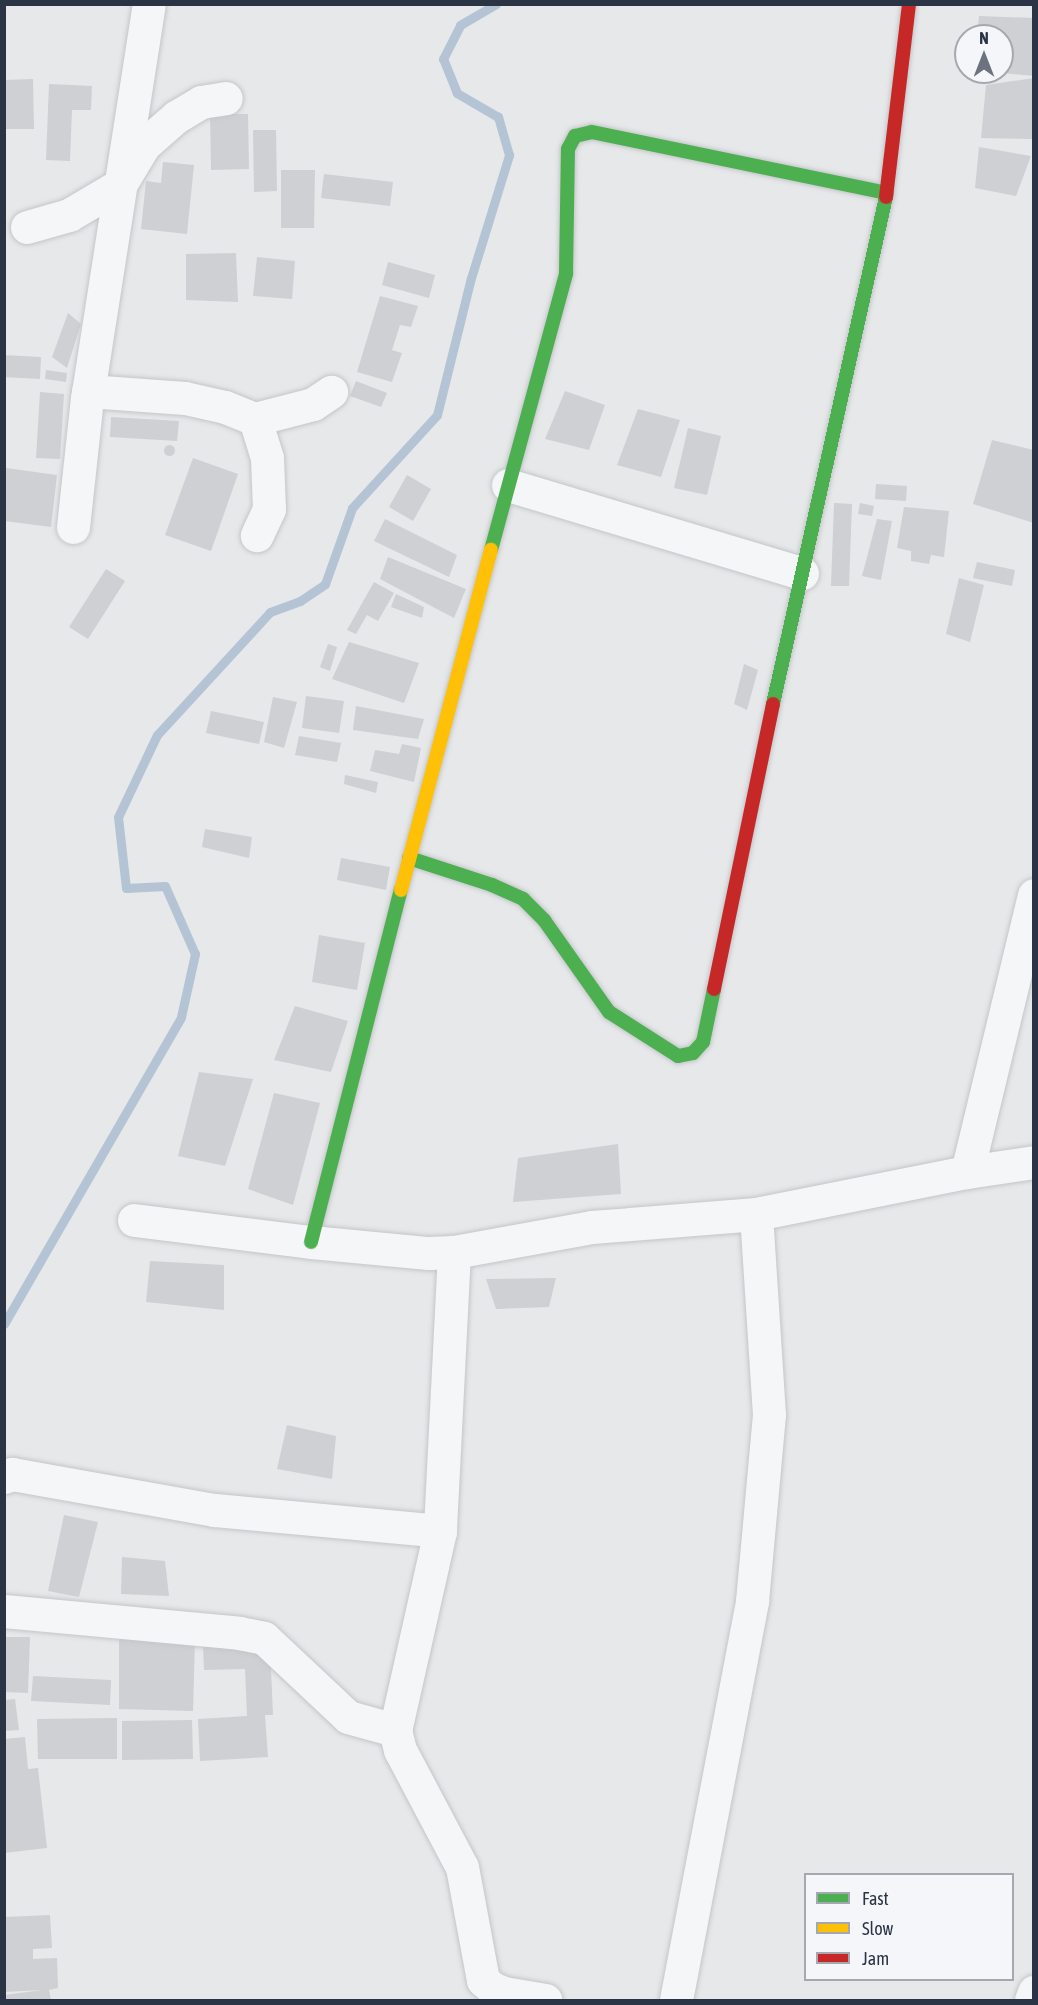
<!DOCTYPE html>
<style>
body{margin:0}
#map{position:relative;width:1038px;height:2005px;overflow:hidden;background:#e6e8ea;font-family:"Asap Condensed",sans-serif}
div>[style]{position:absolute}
.stream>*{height:9px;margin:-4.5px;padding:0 4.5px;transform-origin:4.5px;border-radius:4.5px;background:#b4c4d5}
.building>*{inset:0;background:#ced0d3}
.round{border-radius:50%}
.roads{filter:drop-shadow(0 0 2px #c4c6c8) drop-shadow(0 0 2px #c4c6c8)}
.street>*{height:33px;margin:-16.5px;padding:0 16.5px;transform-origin:16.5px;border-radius:16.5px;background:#f5f6f7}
.fast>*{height:14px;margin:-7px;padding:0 7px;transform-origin:7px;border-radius:7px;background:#4caf50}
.slow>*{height:14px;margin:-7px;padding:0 7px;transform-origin:7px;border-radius:7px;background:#ffc107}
.jam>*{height:14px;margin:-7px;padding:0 7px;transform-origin:7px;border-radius:7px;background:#c62828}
span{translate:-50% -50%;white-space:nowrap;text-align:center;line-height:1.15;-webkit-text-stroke:4.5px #f4f6f9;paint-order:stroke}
.frame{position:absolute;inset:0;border:6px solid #2b3445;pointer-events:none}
.legend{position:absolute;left:804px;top:1873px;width:210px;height:108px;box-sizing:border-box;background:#f4f6f9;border:2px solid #a4a8b1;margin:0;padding:8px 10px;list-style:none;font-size:18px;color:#2b3445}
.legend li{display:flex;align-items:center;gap:12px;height:30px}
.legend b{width:30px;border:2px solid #a4a8b1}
.north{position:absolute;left:954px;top:24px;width:60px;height:60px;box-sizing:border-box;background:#f4f6f9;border:2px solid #a4a8b1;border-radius:50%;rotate:0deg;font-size:16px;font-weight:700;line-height:24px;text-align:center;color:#2b3445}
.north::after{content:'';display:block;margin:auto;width:21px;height:27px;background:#6c737f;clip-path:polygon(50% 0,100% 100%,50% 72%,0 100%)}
</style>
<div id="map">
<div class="stream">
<div style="left:4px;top:1324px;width:354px;rotate:-60deg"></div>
<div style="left:181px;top:1017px;width:65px;rotate:-77.5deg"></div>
<div style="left:195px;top:954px;width:74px;rotate:-113.8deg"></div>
<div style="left:165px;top:886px;width:39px;rotate:177deg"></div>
<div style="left:126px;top:888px;width:71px;rotate:-96.4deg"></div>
<div style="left:118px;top:817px;width:91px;rotate:-64.6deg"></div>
<div style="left:157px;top:735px;width:167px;rotate:-47.4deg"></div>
<div style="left:270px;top:612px;width:32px;rotate:-20deg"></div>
<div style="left:300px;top:601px;width:30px;rotate:-34deg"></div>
<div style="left:325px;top:584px;width:81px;rotate:-70.4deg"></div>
<div style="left:352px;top:508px;width:126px;rotate:-47.6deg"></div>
<div style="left:437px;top:415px;width:141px;rotate:-76.1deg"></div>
<div style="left:471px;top:278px;width:129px;rotate:-72.8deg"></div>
<div style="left:509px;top:155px;width:40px;rotate:-106deg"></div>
<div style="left:498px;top:117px;width:48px;rotate:-149.7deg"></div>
<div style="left:457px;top:93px;width:37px;rotate:-112deg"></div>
<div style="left:443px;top:59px;width:38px;rotate:-63deg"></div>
<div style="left:460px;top:25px;width:42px;rotate:-30.3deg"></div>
</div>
<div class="building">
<div style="clip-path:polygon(979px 16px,1034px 18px,1034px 76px,1002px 73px,1002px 36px,977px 36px)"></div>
<div style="clip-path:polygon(1034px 78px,1034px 139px,981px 138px,986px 85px)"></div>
<div style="clip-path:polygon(33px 79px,34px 129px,4px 129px,4px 80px)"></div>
<div style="clip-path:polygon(49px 84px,92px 86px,91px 110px,72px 110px,70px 161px,46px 160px)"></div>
<div style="clip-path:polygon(210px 114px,248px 114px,249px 169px,211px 170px)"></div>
<div style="clip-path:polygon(253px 130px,276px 130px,277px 191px,254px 192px)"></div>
<div style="clip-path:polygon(979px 147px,1031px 156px,1016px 196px,975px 188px)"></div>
<div style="clip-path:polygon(163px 162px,194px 165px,187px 234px,141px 229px,146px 181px,161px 183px)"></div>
<div style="clip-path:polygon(281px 170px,315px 170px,314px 228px,281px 228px)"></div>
<div style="clip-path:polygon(324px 174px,393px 182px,390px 206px,321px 198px)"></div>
<div style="clip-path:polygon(236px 253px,238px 302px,186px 300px,186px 254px)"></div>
<div style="clip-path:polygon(257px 257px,295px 261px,292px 299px,253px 296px)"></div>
<div style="clip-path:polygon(388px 262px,435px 275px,429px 298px,382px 285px)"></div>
<div style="clip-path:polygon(380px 296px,418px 306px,411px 327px,400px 325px,392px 350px,402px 353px,392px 382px,357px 372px)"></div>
<div style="clip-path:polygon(68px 313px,81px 324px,67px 368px,52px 357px)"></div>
<div style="clip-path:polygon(4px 355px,41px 357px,40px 379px,4px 377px)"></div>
<div style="clip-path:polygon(46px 370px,67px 373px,66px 382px,45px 379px)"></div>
<div style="clip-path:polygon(356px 381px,387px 393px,381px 407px,350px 396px)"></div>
<div style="clip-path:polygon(565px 391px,605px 405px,589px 450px,545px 439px)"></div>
<div style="clip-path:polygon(40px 392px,64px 394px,60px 459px,36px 458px)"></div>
<div style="clip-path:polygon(638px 409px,680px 420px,661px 477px,617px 465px)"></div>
<div style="clip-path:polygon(111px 417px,179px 421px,177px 441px,110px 437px)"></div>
<div style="clip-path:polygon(688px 428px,721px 436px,707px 495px,674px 488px)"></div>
<div style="clip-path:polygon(992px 440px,1034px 450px,1034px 523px,973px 504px)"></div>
<div class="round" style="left:163.5px;top:444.5px;width:11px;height:11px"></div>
<div style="clip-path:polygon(193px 458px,238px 474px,211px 551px,165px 535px)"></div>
<div style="clip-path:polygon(6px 468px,57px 475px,51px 527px,4px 521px)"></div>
<div style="clip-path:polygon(407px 475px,431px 489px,413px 521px,389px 507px)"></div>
<div style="clip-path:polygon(876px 484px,907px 486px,906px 501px,875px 499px)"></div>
<div style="clip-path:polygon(834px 503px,852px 504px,849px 586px,831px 586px)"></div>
<div style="clip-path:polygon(860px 503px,874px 506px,872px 516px,858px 514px)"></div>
<div style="clip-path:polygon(904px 507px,949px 511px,944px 557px,931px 555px,929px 564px,911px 561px,911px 551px,897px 548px)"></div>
<div style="clip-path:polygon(385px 519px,457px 555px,449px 577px,374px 541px)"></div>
<div style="clip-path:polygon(877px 519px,892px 521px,881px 580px,862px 576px)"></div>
<div style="clip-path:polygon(388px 557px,466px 589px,454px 618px,380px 579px)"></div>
<div style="clip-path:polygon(977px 562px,1015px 570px,1012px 586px,973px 578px)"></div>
<div style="clip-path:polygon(106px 569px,125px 581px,88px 639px,69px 627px)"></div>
<div style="clip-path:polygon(959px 578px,984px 585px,970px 642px,946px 634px)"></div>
<div style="clip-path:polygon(374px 582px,394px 593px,378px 621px,367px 615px,356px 634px,347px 630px)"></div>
<div style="clip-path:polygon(396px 594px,424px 607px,422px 618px,391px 607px)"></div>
<div style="clip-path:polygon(349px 642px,419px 663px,404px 703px,332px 679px)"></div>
<div style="clip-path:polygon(328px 644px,337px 647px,330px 671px,320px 667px)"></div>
<div style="clip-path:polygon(744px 664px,758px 670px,747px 710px,734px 704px)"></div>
<div style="clip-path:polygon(306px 696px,344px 701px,339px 733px,302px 728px)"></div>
<div style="clip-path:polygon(273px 697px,297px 702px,284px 748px,264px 742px)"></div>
<div style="clip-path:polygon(356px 706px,424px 719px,418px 739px,353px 730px)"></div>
<div style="clip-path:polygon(211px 711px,264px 722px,259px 744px,206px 733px)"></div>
<div style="clip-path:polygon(299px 736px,341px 743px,337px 762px,295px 755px)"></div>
<div style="clip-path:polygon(402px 744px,421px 748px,414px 782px,370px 771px,375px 750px,399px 754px)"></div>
<div style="clip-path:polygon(345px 775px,378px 782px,376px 793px,344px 784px)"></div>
<div style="clip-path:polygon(205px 829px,252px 837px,249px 858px,202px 847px)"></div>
<div style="clip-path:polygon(341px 858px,390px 867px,386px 890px,337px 880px)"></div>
<div style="clip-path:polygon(319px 935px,365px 943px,357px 990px,312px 982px)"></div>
<div style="clip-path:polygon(295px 1006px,348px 1021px,331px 1072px,274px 1060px)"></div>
<div style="clip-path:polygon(199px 1072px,253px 1079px,225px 1166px,178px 1156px)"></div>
<div style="clip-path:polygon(274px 1093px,320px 1103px,293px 1205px,248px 1189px)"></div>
<div style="clip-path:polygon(618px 1144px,621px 1194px,513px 1202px,518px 1158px)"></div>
<div style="clip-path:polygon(150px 1261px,224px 1265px,224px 1310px,146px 1302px)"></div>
<div style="clip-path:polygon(556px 1278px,549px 1307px,496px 1309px,486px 1279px)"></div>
<div style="clip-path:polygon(287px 1425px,336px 1436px,332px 1479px,277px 1469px)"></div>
<div style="clip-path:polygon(64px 1515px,98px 1522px,79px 1597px,48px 1591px)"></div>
<div style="clip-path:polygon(122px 1557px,165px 1561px,169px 1596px,121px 1594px)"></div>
<div style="clip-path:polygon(4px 1637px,30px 1637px,28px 1693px,4px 1692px)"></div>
<div style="clip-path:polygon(119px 1638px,195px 1640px,193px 1711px,119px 1709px)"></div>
<div style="clip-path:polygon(270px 1645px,273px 1715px,265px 1715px,268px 1757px,200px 1761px,198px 1719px,247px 1716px,245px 1669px,204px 1670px,203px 1647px)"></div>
<div style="clip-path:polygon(33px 1676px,111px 1680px,110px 1705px,31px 1701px)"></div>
<div style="clip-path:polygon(15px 1699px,19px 1730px,4px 1731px,4px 1700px)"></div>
<div style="clip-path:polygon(117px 1718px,117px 1759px,38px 1759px,37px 1719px)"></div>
<div style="clip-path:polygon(192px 1720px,193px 1759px,122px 1760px,122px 1721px)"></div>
<div style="clip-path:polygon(25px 1737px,28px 1769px,38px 1768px,47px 1848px,4px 1853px,4px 1739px)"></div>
<div style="clip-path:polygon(50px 1915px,52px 1948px,33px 1949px,33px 1959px,57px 1958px,58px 1988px,49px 1990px,51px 2000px,4px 2000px,4px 1995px,43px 1990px,4px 1992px,4px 1917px)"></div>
</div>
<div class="roads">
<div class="street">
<div style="left:27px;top:227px;width:44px;rotate:-15.9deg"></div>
<div style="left:69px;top:215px;width:59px;rotate:-30.5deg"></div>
<div style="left:120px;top:185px;width:47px;rotate:-59deg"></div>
<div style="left:144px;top:145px;width:43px;rotate:-41.2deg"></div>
<div style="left:176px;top:117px;width:29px;rotate:-31deg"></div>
<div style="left:201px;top:102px;width:25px;rotate:-9deg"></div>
<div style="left:88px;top:391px;width:97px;rotate:4.1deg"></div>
<div style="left:185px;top:398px;width:41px;rotate:12.7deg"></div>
<div style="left:225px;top:407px;width:32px;rotate:22deg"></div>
<div style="left:255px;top:419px;width:60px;rotate:-14.5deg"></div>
<div style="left:313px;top:404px;width:22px;rotate:-34deg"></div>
<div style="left:255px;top:419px;width:41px;rotate:72.9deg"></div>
<div style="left:267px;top:458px;width:51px;rotate:87.8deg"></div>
<div style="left:269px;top:509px;width:29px;rotate:115deg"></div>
<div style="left:508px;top:485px;width:307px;rotate:16.7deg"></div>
<div style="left:73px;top:527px;width:129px;rotate:-83.8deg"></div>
<div style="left:87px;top:399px;width:400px;rotate:-81.1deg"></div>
<div style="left:967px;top:1172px;width:285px;rotate:-76.4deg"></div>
<div style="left:134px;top:1220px;width:178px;rotate:7.1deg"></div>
<div style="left:311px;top:1242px;width:118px;rotate:5.4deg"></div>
<div style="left:428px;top:1253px;width:26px;rotate:-2deg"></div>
<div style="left:454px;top:1252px;width:140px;rotate:-10.3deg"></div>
<div style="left:592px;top:1227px;width:165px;rotate:-4.5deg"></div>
<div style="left:756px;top:1214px;width:215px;rotate:-11.3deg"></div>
<div style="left:967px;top:1172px;width:68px;rotate:-8.5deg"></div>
<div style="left:454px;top:1252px;width:279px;rotate:92.9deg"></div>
<div style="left:440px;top:1531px;width:204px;rotate:102.7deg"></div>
<div style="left:395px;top:1730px;width:21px;rotate:76deg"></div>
<div style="left:400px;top:1750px;width:132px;rotate:62.1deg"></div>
<div style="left:462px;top:1867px;width:115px;rotate:79.5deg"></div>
<div style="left:483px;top:1980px;width:12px;rotate:42deg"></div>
<div style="left:492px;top:1988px;width:13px;rotate:23deg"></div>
<div style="left:504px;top:1993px;width:42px;rotate:9.7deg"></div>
<div style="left:4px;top:1477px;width:9px;rotate:-21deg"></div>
<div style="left:12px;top:1474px;width:206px;rotate:10.1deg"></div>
<div style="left:215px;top:1510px;width:226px;rotate:5.3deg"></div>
<div style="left:4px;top:1611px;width:236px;rotate:5.3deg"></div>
<div style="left:239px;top:1633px;width:25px;rotate:11deg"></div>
<div style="left:264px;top:1638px;width:115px;rotate:43.2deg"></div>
<div style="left:348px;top:1717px;width:49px;rotate:15.5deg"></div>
<div style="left:676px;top:2000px;width:406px;rotate:-79.2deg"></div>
<div style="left:752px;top:1601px;width:187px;rotate:-84.8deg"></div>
<div style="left:769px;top:1415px;width:201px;rotate:-93.7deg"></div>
<div style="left:1031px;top:2000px;width:9px;rotate:-69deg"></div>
</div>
<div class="fast">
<div style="left:491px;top:550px;width:287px;rotate:-74.8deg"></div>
<div style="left:566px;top:273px;width:124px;rotate:-89.1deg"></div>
<div style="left:568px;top:149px;width:15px;rotate:-62deg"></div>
<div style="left:575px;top:136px;width:17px;rotate:-13deg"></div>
<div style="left:592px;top:132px;width:301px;rotate:11.7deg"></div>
<div style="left:773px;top:704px;width:519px;rotate:-77.44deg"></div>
<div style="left:409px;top:858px;width:87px;rotate:18deg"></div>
<div style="left:492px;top:885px;width:34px;rotate:24deg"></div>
<div style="left:523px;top:899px;width:30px;rotate:45deg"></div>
<div style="left:544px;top:920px;width:113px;rotate:54.8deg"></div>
<div style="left:609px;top:1012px;width:82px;rotate:32.5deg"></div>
<div style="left:678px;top:1056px;width:15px;rotate:-11deg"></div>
<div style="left:693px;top:1053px;width:15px;rotate:-48deg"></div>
<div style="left:703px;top:1042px;width:54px;rotate:-78.3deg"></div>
<div style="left:311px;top:1242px;width:363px;rotate:-75.7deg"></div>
</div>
<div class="slow">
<div style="left:401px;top:890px;width:352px;rotate:-75.2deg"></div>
</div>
<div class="jam">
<div style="left:886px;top:197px;width:194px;rotate:-83.2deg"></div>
<div style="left:714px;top:989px;width:291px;rotate:-78.3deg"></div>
</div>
</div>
<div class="frame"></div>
<ul class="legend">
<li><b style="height:8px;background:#4caf50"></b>Fast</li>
<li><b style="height:8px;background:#ffc107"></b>Slow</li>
<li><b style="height:8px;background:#c62828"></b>Jam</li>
</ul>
<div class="north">N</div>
</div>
